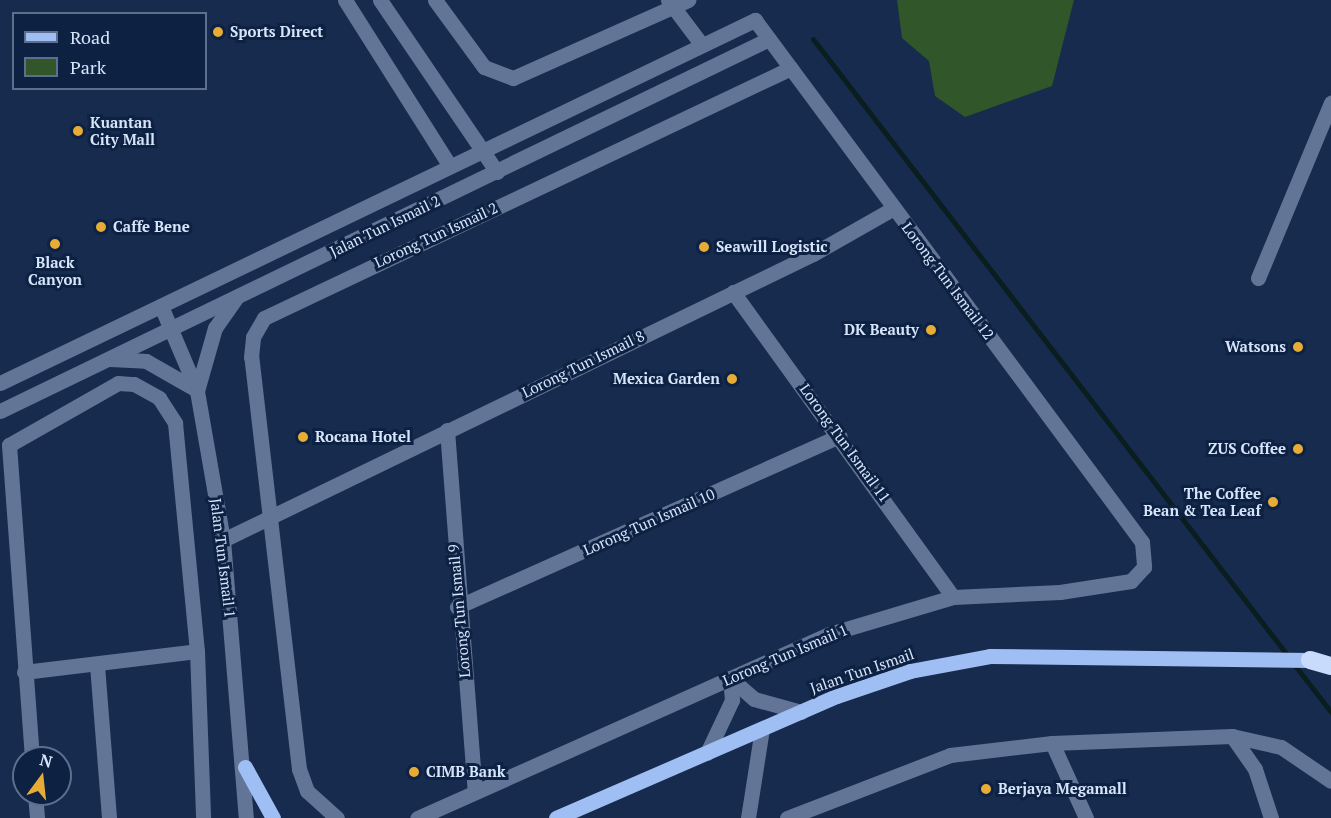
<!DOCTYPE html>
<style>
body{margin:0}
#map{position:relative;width:1331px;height:818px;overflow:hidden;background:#172b4e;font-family:"PT Serif",serif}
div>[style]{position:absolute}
.green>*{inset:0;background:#31562a}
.stream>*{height:5px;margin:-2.5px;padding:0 2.5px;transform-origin:2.5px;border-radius:2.5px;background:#0b1e1f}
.minor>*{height:15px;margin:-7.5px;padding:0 7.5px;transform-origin:7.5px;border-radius:7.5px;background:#627596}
.major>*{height:15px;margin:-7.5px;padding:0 7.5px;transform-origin:7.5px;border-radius:7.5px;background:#9fbff4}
.highway>*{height:18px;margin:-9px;padding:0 9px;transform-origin:9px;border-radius:9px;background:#c8dbfc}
.dots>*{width:16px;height:16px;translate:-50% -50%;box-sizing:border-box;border:3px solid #0d2143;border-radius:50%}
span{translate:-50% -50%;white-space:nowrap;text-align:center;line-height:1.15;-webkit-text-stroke:6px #0d2143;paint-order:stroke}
.poi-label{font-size:15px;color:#d7e5fb;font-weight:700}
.left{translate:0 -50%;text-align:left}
.right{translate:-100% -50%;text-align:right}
.street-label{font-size:15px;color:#d7e5fb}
.legend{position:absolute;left:12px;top:12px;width:195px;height:78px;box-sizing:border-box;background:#0d2143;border:2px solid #5e6f8d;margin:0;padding:8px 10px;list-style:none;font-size:18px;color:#d7e5fb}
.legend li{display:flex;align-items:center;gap:12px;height:30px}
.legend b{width:30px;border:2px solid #5e6f8d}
.north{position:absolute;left:12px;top:746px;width:60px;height:60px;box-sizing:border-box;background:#0d2143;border:2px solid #5e6f8d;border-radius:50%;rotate:15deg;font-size:16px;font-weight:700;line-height:24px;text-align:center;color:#d7e5fb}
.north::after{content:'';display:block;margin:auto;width:21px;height:27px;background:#e6ac36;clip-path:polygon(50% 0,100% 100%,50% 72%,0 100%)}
</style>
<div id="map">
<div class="green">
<div style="clip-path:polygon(897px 0,1074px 0,1052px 86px,965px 117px,935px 96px,929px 61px,902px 38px)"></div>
</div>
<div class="stream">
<div style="left:813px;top:39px;width:779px;rotate:52.41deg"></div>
<div style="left:1293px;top:663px;width:62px;rotate:52.2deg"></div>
</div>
<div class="minor">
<div style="left:345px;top:0;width:196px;rotate:57.7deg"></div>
<div style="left:380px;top:0;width:208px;rotate:55.8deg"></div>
<div style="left:435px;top:0;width:83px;rotate:53.8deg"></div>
<div style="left:484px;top:67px;width:31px;rotate:21deg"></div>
<div style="left:513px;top:78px;width:192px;rotate:-24deg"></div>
<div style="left:668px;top:0;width:56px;rotate:52.9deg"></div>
<div style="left:1258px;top:278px;width:190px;rotate:-67.4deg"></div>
<div style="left:733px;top:292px;width:376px;rotate:54.2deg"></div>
<div style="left:161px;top:306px;width:92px;rotate:67deg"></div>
<div style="left:197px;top:391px;width:151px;rotate:80.1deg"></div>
<div style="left:223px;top:540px;width:279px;rotate:85.3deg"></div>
<div style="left:110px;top:359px;width:36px;rotate:3deg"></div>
<div style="left:146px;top:361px;width:56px;rotate:29.7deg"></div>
<div style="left:0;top:383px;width:838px;rotate:-25.68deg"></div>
<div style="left:755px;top:20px;width:650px;rotate:53.45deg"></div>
<div style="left:1142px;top:542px;width:25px;rotate:85deg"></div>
<div style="left:1144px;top:567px;width:19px;rotate:133deg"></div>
<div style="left:1131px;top:581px;width:72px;rotate:171.2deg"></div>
<div style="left:1060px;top:592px;width:107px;rotate:177.3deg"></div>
<div style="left:953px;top:597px;width:129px;rotate:163.4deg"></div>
<div style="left:829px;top:634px;width:451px;rotate:155.9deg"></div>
<div style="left:197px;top:391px;width:66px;rotate:-74.1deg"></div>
<div style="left:215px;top:328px;width:37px;rotate:-55deg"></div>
<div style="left:0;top:411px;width:854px;rotate:-25.82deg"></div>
<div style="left:447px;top:430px;width:363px;rotate:85.6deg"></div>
<div style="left:223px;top:540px;width:656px;rotate:-25.86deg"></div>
<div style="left:813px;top:254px;width:93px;rotate:-29.6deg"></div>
<div style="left:457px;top:607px;width:419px;rotate:-24.1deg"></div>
<div style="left:97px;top:665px;width:153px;rotate:85.5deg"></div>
<div style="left:24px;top:672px;width:174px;rotate:-6.9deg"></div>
<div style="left:730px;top:678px;width:32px;rotate:41deg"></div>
<div style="left:754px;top:699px;width:49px;rotate:15.5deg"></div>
<div style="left:1232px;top:736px;width:50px;rotate:12.7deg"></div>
<div style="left:1281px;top:747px;width:60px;rotate:34.2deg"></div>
<div style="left:1052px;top:743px;width:82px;rotate:65.6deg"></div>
<div style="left:707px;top:753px;width:59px;rotate:-64.7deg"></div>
<div style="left:732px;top:700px;width:22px;rotate:-95deg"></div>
<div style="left:32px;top:758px;width:314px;rotate:-94.2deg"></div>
<div style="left:9px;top:445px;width:125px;rotate:-29.6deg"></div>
<div style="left:118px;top:383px;width:16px;rotate:4deg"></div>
<div style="left:134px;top:384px;width:29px;rotate:29deg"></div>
<div style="left:159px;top:398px;width:30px;rotate:57deg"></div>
<div style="left:175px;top:423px;width:229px;rotate:84.5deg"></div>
<div style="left:197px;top:651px;width:167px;rotate:87.9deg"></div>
<div style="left:35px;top:794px;width:24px;rotate:85deg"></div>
<div style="left:337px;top:818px;width:40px;rotate:-138deg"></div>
<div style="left:307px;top:791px;width:23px;rotate:-110deg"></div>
<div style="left:299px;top:769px;width:415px;rotate:-96.6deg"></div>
<div style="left:251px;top:357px;width:20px;rotate:-84deg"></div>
<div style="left:253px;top:337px;width:22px;rotate:-60deg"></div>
<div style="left:264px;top:318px;width:583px;rotate:-25.38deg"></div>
<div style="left:748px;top:818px;width:90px;rotate:-81.1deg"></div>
<div style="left:787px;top:818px;width:175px;rotate:-21.1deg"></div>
<div style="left:950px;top:755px;width:103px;rotate:-6.7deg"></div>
<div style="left:1052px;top:743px;width:180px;rotate:-2.2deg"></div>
<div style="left:1232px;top:736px;width:40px;rotate:55.1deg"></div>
<div style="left:1255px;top:769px;width:52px;rotate:71.9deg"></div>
</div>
<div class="major">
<div style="left:245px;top:767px;width:58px;rotate:61.2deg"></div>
<div style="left:556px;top:818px;width:306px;rotate:-23.5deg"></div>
<div style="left:837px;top:696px;width:77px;rotate:-18.9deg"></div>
<div style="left:910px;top:671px;width:81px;rotate:-10.6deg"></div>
<div style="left:990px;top:656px;width:320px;rotate:0.7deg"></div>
</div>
<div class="highway">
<div style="left:1310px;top:660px;width:22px;rotate:16deg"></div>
</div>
<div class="dots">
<div style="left:218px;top:32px;background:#e6ac36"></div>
<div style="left:78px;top:131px;background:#e6ac36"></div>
<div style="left:101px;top:227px;background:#e6ac36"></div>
<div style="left:55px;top:244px;background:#e6ac36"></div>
<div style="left:704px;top:247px;background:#e6ac36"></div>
<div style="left:931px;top:330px;background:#e6ac36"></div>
<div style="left:1298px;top:347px;background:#e6ac36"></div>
<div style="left:732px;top:379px;background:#e6ac36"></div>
<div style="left:303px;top:437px;background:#e6ac36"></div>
<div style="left:1298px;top:449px;background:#e6ac36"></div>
<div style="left:1273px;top:502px;background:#e6ac36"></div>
<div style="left:414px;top:772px;background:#e6ac36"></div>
<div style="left:986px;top:789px;background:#e6ac36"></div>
</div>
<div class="poi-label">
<span class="left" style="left:230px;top:32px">Sports Direct</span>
<span class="left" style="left:90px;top:131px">Kuantan<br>City Mall</span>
<span class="left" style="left:113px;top:227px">Caffe Bene</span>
<span class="left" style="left:716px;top:247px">Seawill Logistic</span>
<span style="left:55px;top:271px">Black<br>Canyon</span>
<span class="right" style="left:919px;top:330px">DK Beauty</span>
<span class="right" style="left:1286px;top:347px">Watsons</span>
<span class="right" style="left:720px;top:379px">Mexica Garden</span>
<span class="left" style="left:315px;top:437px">Rocana Hotel</span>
<span class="right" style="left:1286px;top:449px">ZUS Coffee</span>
<span class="right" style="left:1261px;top:502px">The Coffee<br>Bean &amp; Tea Leaf</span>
<span class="left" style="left:426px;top:772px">CIMB Bank</span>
<span class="left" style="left:998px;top:789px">Berjaya Megamall</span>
</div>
<div class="street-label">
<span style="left:385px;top:226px;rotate:-26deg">Jalan Tun Ismail 2</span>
<span style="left:436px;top:235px;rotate:-25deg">Lorong Tun Ismail 2</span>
<span style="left:948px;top:281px;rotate:53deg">Lorong Tun Ismail 12</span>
<span style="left:583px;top:364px;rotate:-26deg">Lorong Tun Ismail 8</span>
<span style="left:845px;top:443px;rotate:54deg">Lorong Tun Ismail 11</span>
<span style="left:649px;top:522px;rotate:-24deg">Lorong Tun Ismail 10</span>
<span style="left:223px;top:558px;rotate:83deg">Jalan Tun Ismail 1</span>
<span style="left:459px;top:611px;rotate:-95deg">Lorong Tun Ismail 9</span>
<span style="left:785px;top:655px;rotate:-23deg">Lorong Tun Ismail 1</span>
<span style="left:862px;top:671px;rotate:-19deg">Jalan Tun Ismail</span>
</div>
<ul class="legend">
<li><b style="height:8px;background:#9fbff4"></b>Road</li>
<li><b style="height:16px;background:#31562a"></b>Park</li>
</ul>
<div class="north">N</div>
</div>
